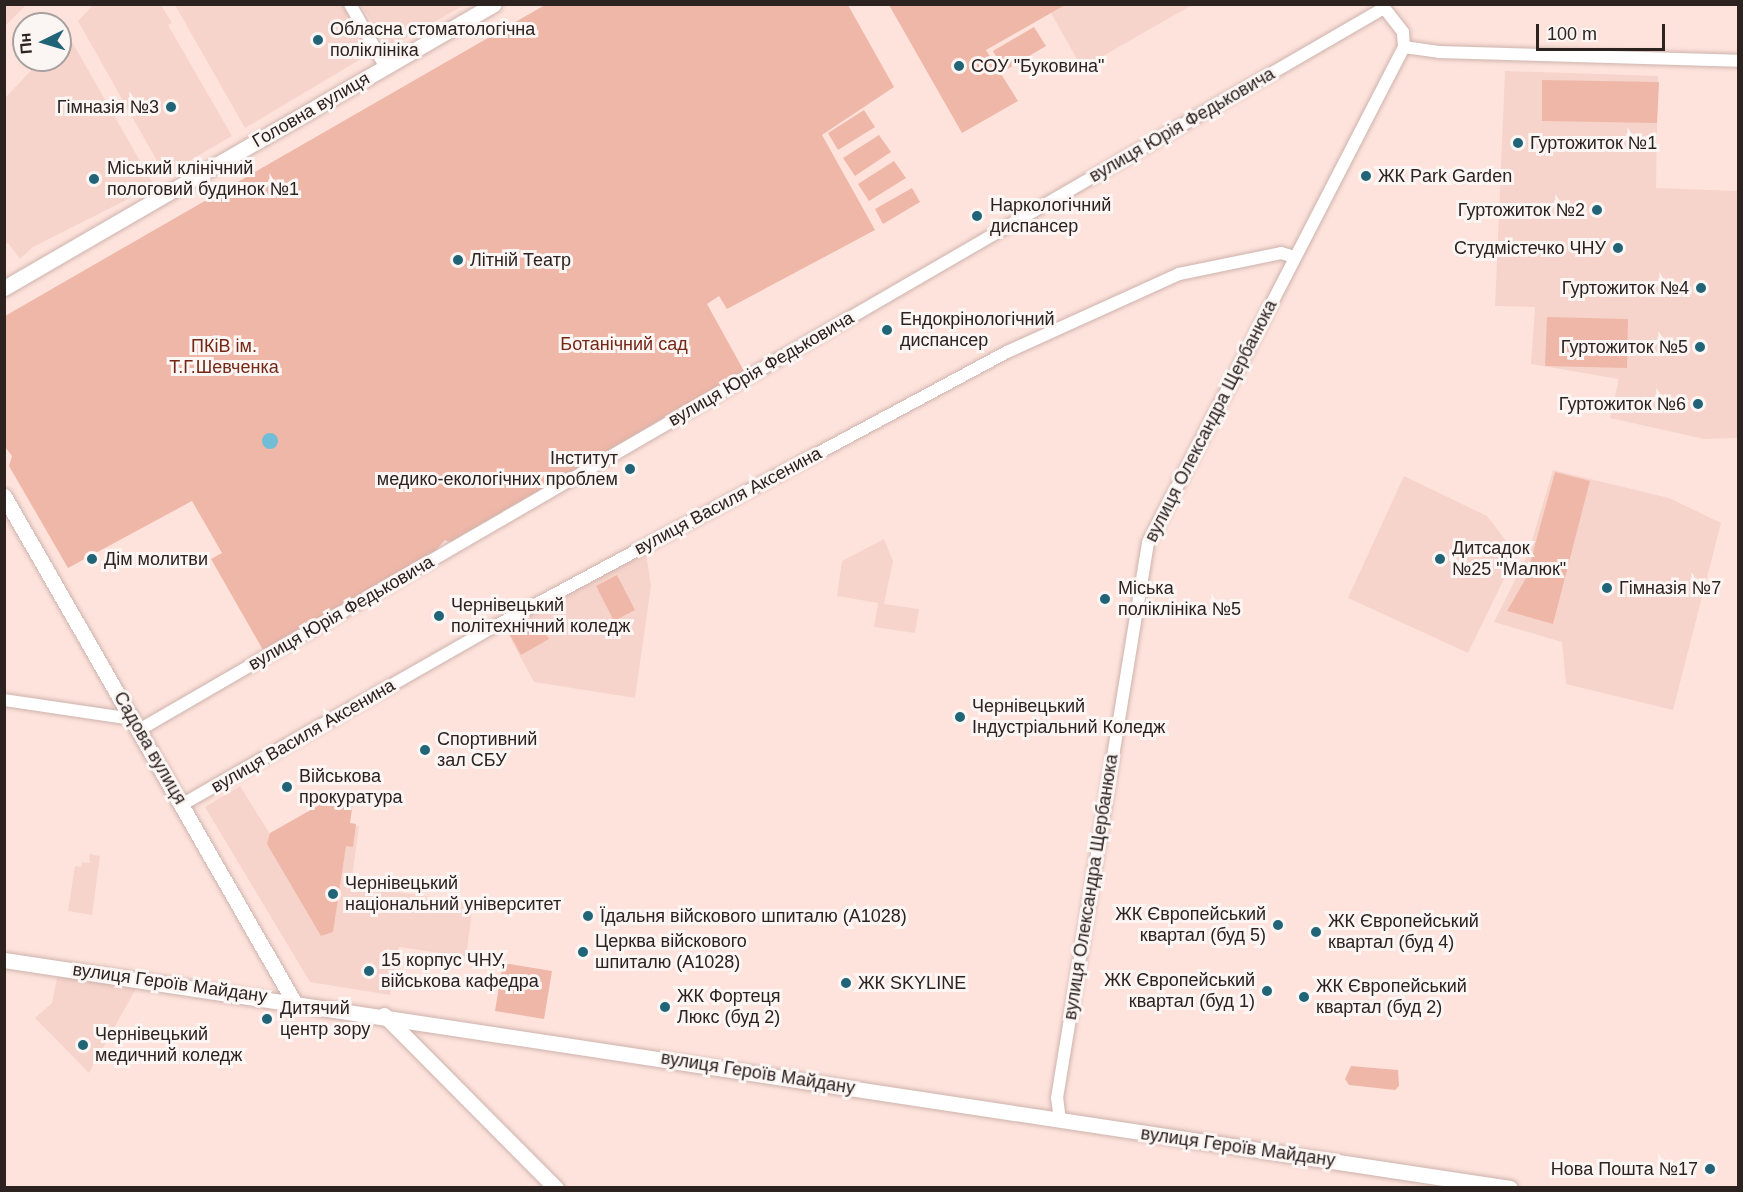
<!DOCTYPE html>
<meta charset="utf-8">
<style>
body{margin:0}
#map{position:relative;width:1743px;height:1192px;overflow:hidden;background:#fee3dc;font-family:Arial,sans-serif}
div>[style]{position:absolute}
.built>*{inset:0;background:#f7d4cb}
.green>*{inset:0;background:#efb7a8}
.water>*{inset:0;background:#71bdd6}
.round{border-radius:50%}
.roads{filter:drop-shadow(0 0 2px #cdb3ad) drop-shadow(0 0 2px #cdb3ad)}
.minor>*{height:12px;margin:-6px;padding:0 6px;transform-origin:6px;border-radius:6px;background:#fff}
.major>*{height:15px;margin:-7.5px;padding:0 7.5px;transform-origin:7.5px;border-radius:7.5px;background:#fff}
.dots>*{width:16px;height:16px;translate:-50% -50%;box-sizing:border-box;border:3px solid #fbf6f4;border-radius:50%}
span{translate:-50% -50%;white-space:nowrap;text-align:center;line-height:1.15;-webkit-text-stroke:6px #fbf6f4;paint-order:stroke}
.poi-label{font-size:18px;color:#2c221f}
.left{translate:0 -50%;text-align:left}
.right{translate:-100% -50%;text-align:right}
.street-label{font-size:18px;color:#2c221f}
.park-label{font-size:18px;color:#752715}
.frame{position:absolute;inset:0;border:6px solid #2c221f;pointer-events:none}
.north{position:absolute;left:12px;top:12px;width:60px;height:60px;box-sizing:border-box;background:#fbf6f4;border:2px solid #a8a19f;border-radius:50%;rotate:265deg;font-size:16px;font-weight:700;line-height:24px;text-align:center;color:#2c221f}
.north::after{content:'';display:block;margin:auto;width:21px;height:27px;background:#216477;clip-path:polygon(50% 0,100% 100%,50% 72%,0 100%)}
.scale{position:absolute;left:1536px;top:24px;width:129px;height:27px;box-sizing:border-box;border:3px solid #2c221f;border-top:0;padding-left:8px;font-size:18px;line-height:21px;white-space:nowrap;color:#2c221f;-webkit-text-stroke:4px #fbf6f4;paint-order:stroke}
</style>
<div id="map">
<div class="built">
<div style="clip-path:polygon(5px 4px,26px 5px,5px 26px,4px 5px)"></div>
<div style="clip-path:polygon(93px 5px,161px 5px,172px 23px,168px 25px,232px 136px,165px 175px,78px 21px)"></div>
<div style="clip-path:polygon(175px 5px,343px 5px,371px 53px,245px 128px)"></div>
<div style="clip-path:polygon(361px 5px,464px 5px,389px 48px)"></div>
<div style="clip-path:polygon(1065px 5px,1065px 4px,1192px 5px,1082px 68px,1051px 13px)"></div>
<div style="clip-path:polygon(67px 33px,152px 182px,146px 190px,33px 247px,20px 259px,8px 243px,5px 244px,5px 98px,41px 60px,60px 60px,60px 41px)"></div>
<div style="clip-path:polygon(1505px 71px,1658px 76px,1656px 188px,1738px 191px,1738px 438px,1704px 439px,1610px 418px,1619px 379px,1531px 364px,1535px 307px,1495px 306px)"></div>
<div style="clip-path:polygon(1553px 470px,1669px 498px,1721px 523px,1673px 710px,1566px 684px,1562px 642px,1494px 622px,1528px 554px)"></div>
<div style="clip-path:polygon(1404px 476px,1487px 516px,1516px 554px,1468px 653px,1348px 598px)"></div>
<div style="clip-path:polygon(884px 539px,893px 561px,884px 604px,919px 609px,915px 633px,874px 627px,878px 603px,837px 596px,842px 561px)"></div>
<div style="clip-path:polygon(645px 546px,651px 586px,635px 698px,534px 682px,502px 623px)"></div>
<div style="clip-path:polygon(240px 786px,270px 834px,359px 826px,351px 885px,473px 903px,466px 957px,399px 947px,390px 995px,310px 982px,205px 807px)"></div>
<div style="clip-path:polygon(89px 854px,100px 856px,92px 915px,68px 911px,75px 866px,81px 867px,82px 862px,90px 863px)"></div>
<div style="clip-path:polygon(58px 973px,138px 985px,89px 1073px,35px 1018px,52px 1003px)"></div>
</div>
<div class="green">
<div style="clip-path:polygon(545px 5px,848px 5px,894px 87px,822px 135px,875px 230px,727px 309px,719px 296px,707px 304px,744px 371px,450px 542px,445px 540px,436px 550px,263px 650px,211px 559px,222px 553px,192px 501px,68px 568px,9px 466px,12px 456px,5px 447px,5px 316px)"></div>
<div style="clip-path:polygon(889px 5px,1065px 5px,986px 50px,1018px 101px,962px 133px)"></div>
<div style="clip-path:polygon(1034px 27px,1046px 46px,1004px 71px,993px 51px)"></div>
<div style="clip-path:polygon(1542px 80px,1659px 82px,1657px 123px,1542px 121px)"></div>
<div style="clip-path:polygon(864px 110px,875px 127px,838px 150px,828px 133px)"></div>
<div style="clip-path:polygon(879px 135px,891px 152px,855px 176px,843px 158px)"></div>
<div style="clip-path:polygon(894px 161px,906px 178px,869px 201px,858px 184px)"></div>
<div style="clip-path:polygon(912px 188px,920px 202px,883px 224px,875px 209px)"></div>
<div style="clip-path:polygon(1547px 317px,1628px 319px,1627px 368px,1545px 366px)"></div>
<div style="clip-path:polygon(1555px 472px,1590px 481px,1553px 624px,1507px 611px,1526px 578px)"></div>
<div style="clip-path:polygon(617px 575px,635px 610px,614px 621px,596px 586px)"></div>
<div style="clip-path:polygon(538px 619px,549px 639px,521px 655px,510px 635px)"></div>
<div style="clip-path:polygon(346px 790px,354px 795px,350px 823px,356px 824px,353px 847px,346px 846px,333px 932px,321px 936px,267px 844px,270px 833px)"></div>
<div style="clip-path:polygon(503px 963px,552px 971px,544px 1019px,495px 1011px)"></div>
<div style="clip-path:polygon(1351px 1066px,1398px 1070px,1399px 1086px,1395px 1090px,1349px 1085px,1345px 1079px)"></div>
</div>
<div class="water">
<div class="round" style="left:262px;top:433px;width:16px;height:16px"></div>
</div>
<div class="roads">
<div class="minor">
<div style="left:350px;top:4px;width:71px;rotate:60.6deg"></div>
<div style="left:1404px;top:47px;width:35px;rotate:8deg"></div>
<div style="left:1439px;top:52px;width:299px;rotate:1.7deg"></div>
<div style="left:4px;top:700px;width:129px;rotate:8.4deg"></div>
<div style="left:139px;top:730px;width:1439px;rotate:-30.11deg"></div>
<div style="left:183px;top:804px;width:356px;rotate:-29.7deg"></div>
<div style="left:492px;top:628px;width:584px;rotate:-28.19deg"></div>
<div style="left:1007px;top:352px;width:189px;rotate:-24.4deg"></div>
<div style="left:1179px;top:274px;width:104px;rotate:-11.6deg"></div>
<div style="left:1281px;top:253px;width:14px;rotate:17deg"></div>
<div style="left:1060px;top:1121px;width:23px;rotate:-97deg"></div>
<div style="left:1057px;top:1098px;width:562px;rotate:-80.69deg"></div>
<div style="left:1148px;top:543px;width:558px;rotate:-62.7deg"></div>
<div style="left:1404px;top:47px;width:15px;rotate:-94deg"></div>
<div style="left:1403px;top:32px;width:36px;rotate:-128deg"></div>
</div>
<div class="major">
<div style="left:4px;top:288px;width:566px;rotate:-30.1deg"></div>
<div style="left:4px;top:496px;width:583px;rotate:60.18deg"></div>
<div style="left:4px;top:960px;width:1523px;rotate:8.61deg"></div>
<div style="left:384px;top:1015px;width:244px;rotate:45.2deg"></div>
</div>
</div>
<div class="dots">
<div style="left:318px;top:40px;background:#216477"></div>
<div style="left:959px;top:66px;background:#216477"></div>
<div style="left:171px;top:107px;background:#216477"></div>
<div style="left:1518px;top:143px;background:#216477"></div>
<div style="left:1366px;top:176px;background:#216477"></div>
<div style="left:94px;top:179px;background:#216477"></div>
<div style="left:1597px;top:210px;background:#216477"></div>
<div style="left:977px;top:216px;background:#216477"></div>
<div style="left:1618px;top:248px;background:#216477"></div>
<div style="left:458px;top:260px;background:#216477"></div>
<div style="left:1701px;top:288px;background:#216477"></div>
<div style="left:887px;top:330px;background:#216477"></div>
<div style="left:1700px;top:347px;background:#216477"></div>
<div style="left:1698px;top:404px;background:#216477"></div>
<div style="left:630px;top:469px;background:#216477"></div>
<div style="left:92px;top:559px;background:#216477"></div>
<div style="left:1440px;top:559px;background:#216477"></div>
<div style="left:1607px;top:588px;background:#216477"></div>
<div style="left:1105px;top:599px;background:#216477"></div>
<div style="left:439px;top:616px;background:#216477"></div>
<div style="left:960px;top:717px;background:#216477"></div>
<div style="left:425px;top:750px;background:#216477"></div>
<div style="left:287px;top:787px;background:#216477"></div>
<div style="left:333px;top:894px;background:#216477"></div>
<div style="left:588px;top:916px;background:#216477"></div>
<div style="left:1278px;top:925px;background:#216477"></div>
<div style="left:1316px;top:932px;background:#216477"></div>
<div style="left:583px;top:952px;background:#216477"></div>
<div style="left:369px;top:971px;background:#216477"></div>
<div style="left:846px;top:983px;background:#216477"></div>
<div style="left:1267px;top:991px;background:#216477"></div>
<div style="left:1304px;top:997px;background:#216477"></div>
<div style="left:665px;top:1007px;background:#216477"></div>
<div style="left:267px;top:1019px;background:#216477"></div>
<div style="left:83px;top:1045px;background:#216477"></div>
<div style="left:1710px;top:1169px;background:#216477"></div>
</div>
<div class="poi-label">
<span class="left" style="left:330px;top:40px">Обласна стоматологічна<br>поліклініка</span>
<span class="left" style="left:971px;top:66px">СОУ "Буковина"</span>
<span class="right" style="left:159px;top:107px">Гімназія №3</span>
<span class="left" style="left:1530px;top:143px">Гуртожиток №1</span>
<span class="left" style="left:107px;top:179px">Міський клінічний<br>пологовий будинок №1</span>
<span class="left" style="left:1378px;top:176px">ЖК Park Garden</span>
<span class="left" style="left:990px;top:216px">Наркологічний<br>диспансер</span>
<span class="right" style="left:1585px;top:210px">Гуртожиток №2</span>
<span class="right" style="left:1606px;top:248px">Студмістечко ЧНУ</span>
<span class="left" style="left:470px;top:260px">Літній Театр</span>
<span class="right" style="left:1689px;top:288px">Гуртожиток №4</span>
<span class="left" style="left:900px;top:330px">Ендокрінологічний<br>диспансер</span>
<span class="right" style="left:1688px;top:347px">Гуртожиток №5</span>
<span class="right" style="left:1686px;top:404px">Гуртожиток №6</span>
<span class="right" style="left:618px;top:469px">Інститут<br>медико-екологічних проблем</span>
<span class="left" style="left:1452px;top:559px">Дитсадок<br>№25 "Малюк"</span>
<span class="left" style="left:104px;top:559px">Дім молитви</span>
<span class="left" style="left:1619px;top:588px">Гімназія №7</span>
<span class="left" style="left:1118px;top:599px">Міська<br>поліклініка №5</span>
<span class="left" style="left:451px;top:616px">Чернівецький<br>політехнічний коледж</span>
<span class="left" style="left:972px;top:717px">Чернівецький<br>Індустріальний Коледж</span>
<span class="left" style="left:437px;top:750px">Спортивний<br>зал СБУ</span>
<span class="left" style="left:299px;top:787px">Військова<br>прокуратура</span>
<span class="left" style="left:345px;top:894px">Чернівецький<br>національний університет</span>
<span class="right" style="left:1266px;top:925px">ЖК Європейський<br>квартал (буд 5)</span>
<span class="left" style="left:600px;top:916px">Їдальня війскового шпиталю (А1028)</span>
<span class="left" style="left:1328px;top:932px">ЖК Європейський<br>квартал (буд 4)</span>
<span class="left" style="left:595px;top:952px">Церква війскового<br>шпиталю (А1028)</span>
<span class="left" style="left:381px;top:971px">15 корпус ЧНУ,<br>військова кафедра</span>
<span class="right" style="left:1255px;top:991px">ЖК Європейський<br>квартал (буд 1)</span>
<span class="left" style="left:858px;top:983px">ЖК SKYLINE</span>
<span class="left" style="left:1316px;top:997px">ЖК Європейський<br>квартал (буд 2)</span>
<span class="left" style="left:677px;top:1007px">ЖК Фортеця<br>Люкс (буд 2)</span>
<span class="left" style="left:280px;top:1019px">Дитячий<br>центр зору</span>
<span class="left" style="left:95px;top:1045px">Чернівецький<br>медичний коледж</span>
<span class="right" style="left:1698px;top:1169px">Нова Пошта №17</span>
</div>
<div class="street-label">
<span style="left:311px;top:110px;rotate:-30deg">Головна вулиця</span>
<span style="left:1182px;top:125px;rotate:-30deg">вулиця Юрія Федьковича</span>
<span style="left:761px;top:369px;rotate:-30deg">вулиця Юрія Федьковича</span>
<span style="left:1211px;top:421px;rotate:-63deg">вулиця Олександра Щербанюка</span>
<span style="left:728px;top:501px;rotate:-28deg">вулиця Василя Аксенина</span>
<span style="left:341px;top:613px;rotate:-30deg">вулиця Юрія Федьковича</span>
<span style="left:303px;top:736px;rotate:-30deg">вулиця Василя Аксенина</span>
<span style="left:150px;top:748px;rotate:60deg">Садова вулиця</span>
<span style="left:1091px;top:887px;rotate:-81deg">вулиця Олександра Щербанюка</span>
<span style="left:170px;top:983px;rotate:8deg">вулиця Героїв Майдану</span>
<span style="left:758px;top:1073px;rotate:9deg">вулиця Героїв Майдану</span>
<span style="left:1238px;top:1147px;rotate:8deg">вулиця Героїв Майдану</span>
</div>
<div class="park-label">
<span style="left:624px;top:344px">Ботанічний сад</span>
<span style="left:224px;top:357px">ПКіВ ім.<br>Т.Г.Шевченка</span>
</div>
<div class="frame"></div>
<div class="north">Пн</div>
<div class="scale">100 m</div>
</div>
